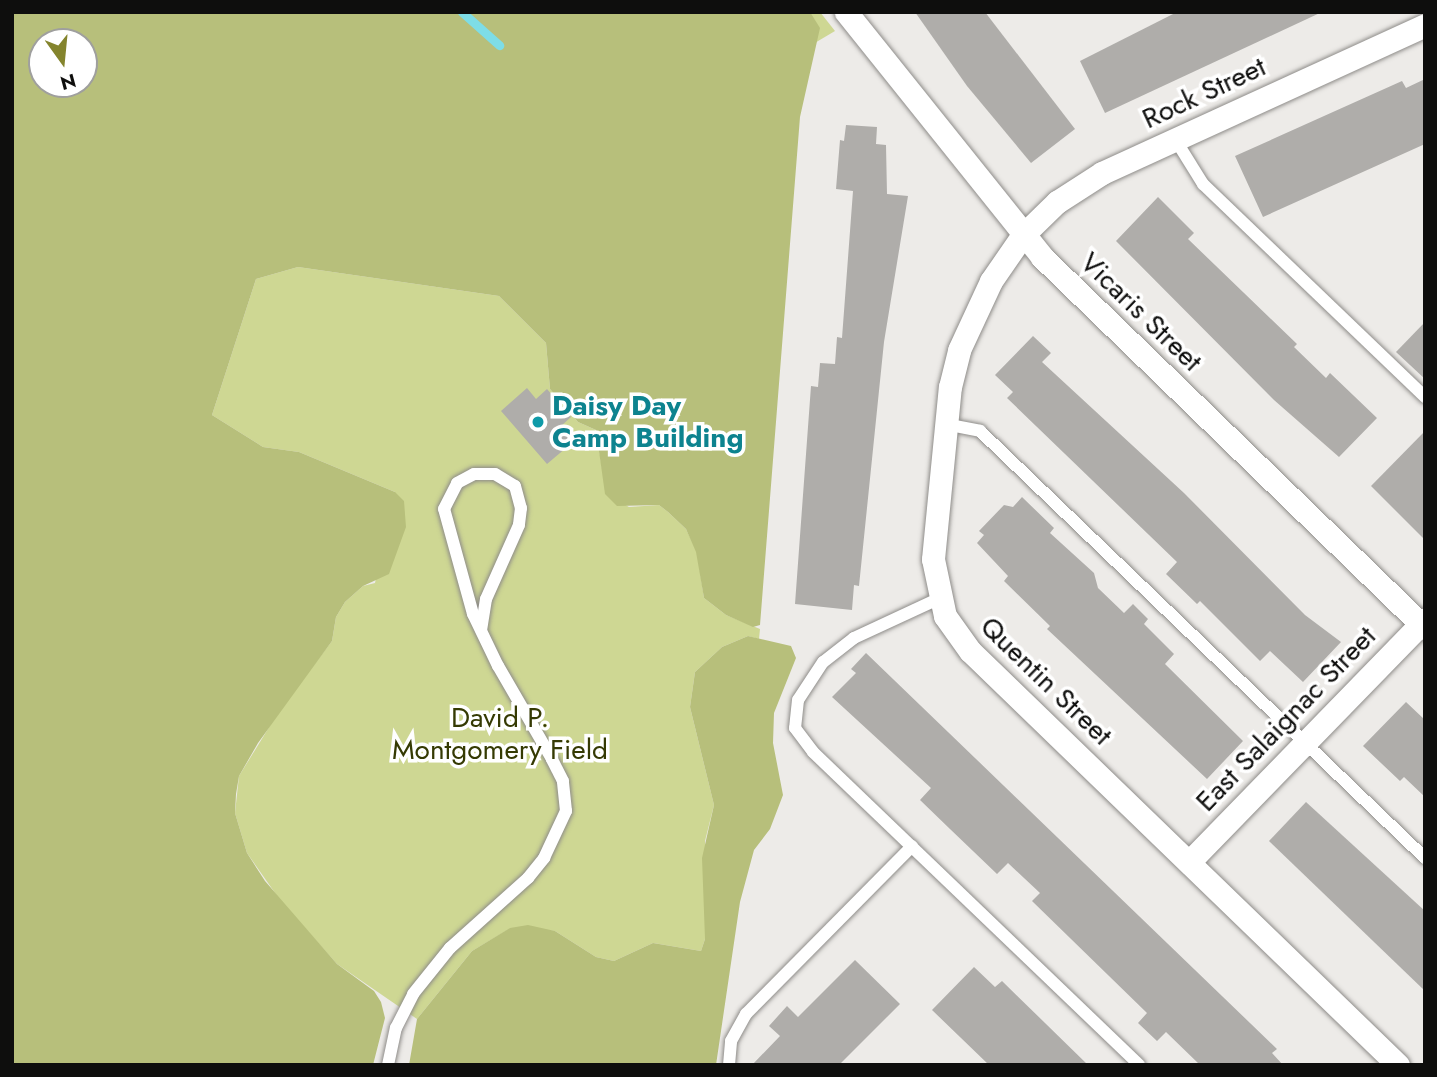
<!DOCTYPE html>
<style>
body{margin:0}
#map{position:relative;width:1437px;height:1077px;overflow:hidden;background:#edebe8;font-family:Jost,sans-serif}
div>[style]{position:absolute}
.green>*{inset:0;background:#ced793}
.forest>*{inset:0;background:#b7bf7b}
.stream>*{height:9px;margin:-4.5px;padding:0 4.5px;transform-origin:4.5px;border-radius:4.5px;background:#7edde6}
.building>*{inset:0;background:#afadaa}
.roads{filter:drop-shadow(0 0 2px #8e8c89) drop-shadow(0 0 2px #8e8c89)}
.service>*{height:12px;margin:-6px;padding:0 6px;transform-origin:6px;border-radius:6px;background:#fff}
.minor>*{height:23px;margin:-11.5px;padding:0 11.5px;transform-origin:11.5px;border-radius:11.5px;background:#fff}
.dots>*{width:19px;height:19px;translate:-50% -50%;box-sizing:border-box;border:4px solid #fff;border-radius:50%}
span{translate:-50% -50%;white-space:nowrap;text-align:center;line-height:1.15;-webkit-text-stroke:7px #fff;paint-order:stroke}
.street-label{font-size:28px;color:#0e0e0d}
.culture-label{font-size:28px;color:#0d838f;font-weight:700}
.left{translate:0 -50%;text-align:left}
.park-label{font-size:28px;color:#353a03}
.frame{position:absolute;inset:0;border:14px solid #0e0e0d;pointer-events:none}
.north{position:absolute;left:28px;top:28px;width:70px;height:70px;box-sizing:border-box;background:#fff;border:2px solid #9f9f9e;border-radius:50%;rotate:165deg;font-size:19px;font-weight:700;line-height:28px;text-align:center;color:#0e0e0d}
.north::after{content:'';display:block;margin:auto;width:24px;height:32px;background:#84842d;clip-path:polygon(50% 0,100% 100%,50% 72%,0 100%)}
</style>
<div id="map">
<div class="green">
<div style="clip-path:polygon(774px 12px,820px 12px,835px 31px,803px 50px)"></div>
<div style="clip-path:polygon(298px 267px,499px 296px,546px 343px,550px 389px,578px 422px,596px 430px,606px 494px,629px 507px,659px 505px,668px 512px,686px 529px,697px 552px,704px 598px,726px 615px,760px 629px,759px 639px,748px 636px,722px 647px,695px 672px,690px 707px,714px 805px,705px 841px,705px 939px,701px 951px,653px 943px,614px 961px,596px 957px,555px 931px,511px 928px,472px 951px,417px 1019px,337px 964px,280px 900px,247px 853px,235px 813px,239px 776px,279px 711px,332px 641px,336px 617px,345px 602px,363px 586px,375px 583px,395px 492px,299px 452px,263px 447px,212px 415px,256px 279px)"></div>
</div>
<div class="forest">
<div style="clip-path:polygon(evenodd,12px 12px,810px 12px,820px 28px,800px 117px,760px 625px,753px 627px,726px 615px,704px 598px,696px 552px,686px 529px,668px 512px,659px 505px,617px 506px,605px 494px,596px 430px,578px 422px,550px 389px,546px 343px,499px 296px,298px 267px,256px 279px,212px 415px,263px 447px,299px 452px,395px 492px,404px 501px,406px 527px,389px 574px,363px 586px,345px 602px,336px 617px,332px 641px,258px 743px,239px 776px,236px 794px,235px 813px,247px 853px,265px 881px,337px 964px,374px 991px,381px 1002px,385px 1018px,373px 1065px,12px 1065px,12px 12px,42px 42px,84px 42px,84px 84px,42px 84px,42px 42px)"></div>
<div style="clip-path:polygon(748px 636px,791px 646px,796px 658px,774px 713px,773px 743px,783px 795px,770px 829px,754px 850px,740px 902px,716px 1065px,409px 1065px,417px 1019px,472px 951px,510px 928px,528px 925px,555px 931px,596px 957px,614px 961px,653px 943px,701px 951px,705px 939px,702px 858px,714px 805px,690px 707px,695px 672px,722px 647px)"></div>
</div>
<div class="stream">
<div style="left:462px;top:12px;width:50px;rotate:41.7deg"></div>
</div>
<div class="building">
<div style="clip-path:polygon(915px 12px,985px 12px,1075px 129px,1031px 163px,967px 86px)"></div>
<div style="clip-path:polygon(1177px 12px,1322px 12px,1105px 113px,1080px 61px)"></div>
<div style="clip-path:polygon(1425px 79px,1425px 144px,1263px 217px,1235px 156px,1402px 81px,1406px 88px)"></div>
<div style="clip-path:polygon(846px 125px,877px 127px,876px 144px,886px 145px,887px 194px,908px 196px,884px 342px,859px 586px,854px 585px,852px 610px,795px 604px,811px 386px,818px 387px,820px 363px,835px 364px,837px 337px,842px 338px,853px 191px,836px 189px,840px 140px,844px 141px)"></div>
<div style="clip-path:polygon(1158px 197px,1194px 233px,1188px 239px,1297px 344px,1294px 347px,1326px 378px,1330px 373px,1377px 418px,1339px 457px,1274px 400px,1116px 241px)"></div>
<div style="clip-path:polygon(1425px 322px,1425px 379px,1396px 352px)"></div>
<div style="clip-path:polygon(1033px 336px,1051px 353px,1042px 362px,1184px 493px,1305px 615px,1341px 642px,1303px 682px,1270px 651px,1260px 661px,1200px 601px,1197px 604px,1166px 574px,1177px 562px,1007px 398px,1013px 392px,995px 375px)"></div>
<div style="clip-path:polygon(527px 388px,536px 399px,547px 389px,571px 417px,560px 427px,573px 442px,547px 464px,501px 411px)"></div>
<div style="clip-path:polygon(1425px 431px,1425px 540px,1371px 486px)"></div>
<div style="clip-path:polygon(1022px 497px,1054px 528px,1050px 533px,1094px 573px,1098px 588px,1124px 613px,1133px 604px,1148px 619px,1144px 624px,1174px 654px,1165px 664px,1243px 741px,1207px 779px,1047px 629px,1050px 626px,1004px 581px,1008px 576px,977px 543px,984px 535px,979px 531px,1004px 505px,1013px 507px)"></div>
<div style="clip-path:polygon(866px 653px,1277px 1049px,1272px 1053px,1283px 1065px,1200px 1065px,1166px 1032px,1157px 1041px,1138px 1023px,1147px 1013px,1032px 901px,1040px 893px,1008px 863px,997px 874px,950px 829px,920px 800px,931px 788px,832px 697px,856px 673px,851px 669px)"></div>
<div style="clip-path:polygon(1406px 702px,1425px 720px,1425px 797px,1404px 777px,1400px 781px,1363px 746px)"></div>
<div style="clip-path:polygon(1306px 802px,1425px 911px,1425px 991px,1269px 841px)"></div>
<div style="clip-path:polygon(855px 960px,900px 1004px,839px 1065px,752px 1065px,780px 1036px,769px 1026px,787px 1006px,798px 1017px)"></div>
<div style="clip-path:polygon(974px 967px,995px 987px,1002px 981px,1088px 1065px,989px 1065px,932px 1010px)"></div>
</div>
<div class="roads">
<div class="service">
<div style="left:1175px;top:139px;width:53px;rotate:58.1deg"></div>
<div style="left:1203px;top:184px;width:308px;rotate:43.8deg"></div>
<div style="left:945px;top:424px;width:36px;rotate:11deg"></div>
<div style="left:980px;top:431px;width:617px;rotate:43.82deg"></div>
<div style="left:938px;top:599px;width:93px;rotate:155.1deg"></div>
<div style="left:854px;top:638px;width:39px;rotate:142deg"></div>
<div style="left:823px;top:662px;width:45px;rotate:123.3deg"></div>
<div style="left:798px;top:700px;width:28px;rotate:96deg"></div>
<div style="left:795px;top:728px;width:30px;rotate:53deg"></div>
<div style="left:813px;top:752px;width:452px;rotate:43.8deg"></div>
<div style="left:388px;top:1065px;width:38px;rotate:-78deg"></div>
<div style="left:396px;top:1028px;width:38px;rotate:-63deg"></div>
<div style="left:413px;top:994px;width:59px;rotate:-51.2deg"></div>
<div style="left:450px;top:948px;width:105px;rotate:-41.9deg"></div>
<div style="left:528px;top:878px;width:26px;rotate:-51deg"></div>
<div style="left:544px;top:858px;width:52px;rotate:-64.9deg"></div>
<div style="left:566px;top:811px;width:30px;rotate:-96deg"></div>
<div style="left:563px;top:781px;width:25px;rotate:-117deg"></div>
<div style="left:552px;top:759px;width:108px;rotate:-120.1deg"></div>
<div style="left:498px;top:666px;width:58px;rotate:-115.7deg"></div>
<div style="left:473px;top:614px;width:109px;rotate:-105.4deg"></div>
<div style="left:444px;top:509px;width:29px;rotate:-63deg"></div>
<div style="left:457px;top:483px;width:19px;rotate:-28deg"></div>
<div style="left:474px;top:474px;width:21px"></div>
<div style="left:495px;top:474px;width:23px;rotate:31deg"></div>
<div style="left:515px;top:486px;width:23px;rotate:75deg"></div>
<div style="left:521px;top:508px;width:17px;rotate:97deg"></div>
<div style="left:519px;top:525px;width:81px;rotate:114deg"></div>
<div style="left:486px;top:599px;width:31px;rotate:99deg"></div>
<div style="left:729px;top:1065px;width:24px;rotate:-85deg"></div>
<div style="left:731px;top:1041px;width:31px;rotate:-61deg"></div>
<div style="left:746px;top:1014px;width:236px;rotate:-45.3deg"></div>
</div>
<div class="minor">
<div style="left:846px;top:12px;width:314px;rotate:51.3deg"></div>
<div style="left:1042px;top:257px;width:533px;rotate:44.09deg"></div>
<div style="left:1190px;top:861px;width:337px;rotate:-45.8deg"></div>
<div style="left:1398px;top:1065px;width:595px;rotate:-135.95deg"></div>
<div style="left:970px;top:651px;width:43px;rotate:-125.5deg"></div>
<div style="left:945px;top:616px;width:58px;rotate:-101.9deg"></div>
<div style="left:933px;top:559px;width:173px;rotate:-84.4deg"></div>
<div style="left:950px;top:387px;width:38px;rotate:-76deg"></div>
<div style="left:959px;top:350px;width:76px;rotate:-65.1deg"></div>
<div style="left:991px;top:281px;width:55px;rotate:-55.4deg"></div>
<div style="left:1022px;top:236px;width:49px;rotate:-44.2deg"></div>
<div style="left:1057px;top:202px;width:54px;rotate:-32.8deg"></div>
<div style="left:1102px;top:173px;width:355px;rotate:-24.6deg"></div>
</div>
</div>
<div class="dots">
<div style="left:538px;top:422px;background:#0f9aa8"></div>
</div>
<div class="street-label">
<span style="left:1204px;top:93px;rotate:-25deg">Rock Street</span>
<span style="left:1141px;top:312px;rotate:44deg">Vicaris Street</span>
<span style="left:1046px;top:681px;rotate:44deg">Quentin Street</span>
<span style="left:1286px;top:719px;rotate:-46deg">East Salaignac Street</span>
</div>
<div class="culture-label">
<span class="left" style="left:552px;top:422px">Daisy Day<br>Camp Building</span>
</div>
<div class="park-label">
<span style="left:500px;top:734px">David P.<br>Montgomery Field</span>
</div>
<div class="frame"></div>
<div class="north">N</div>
</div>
